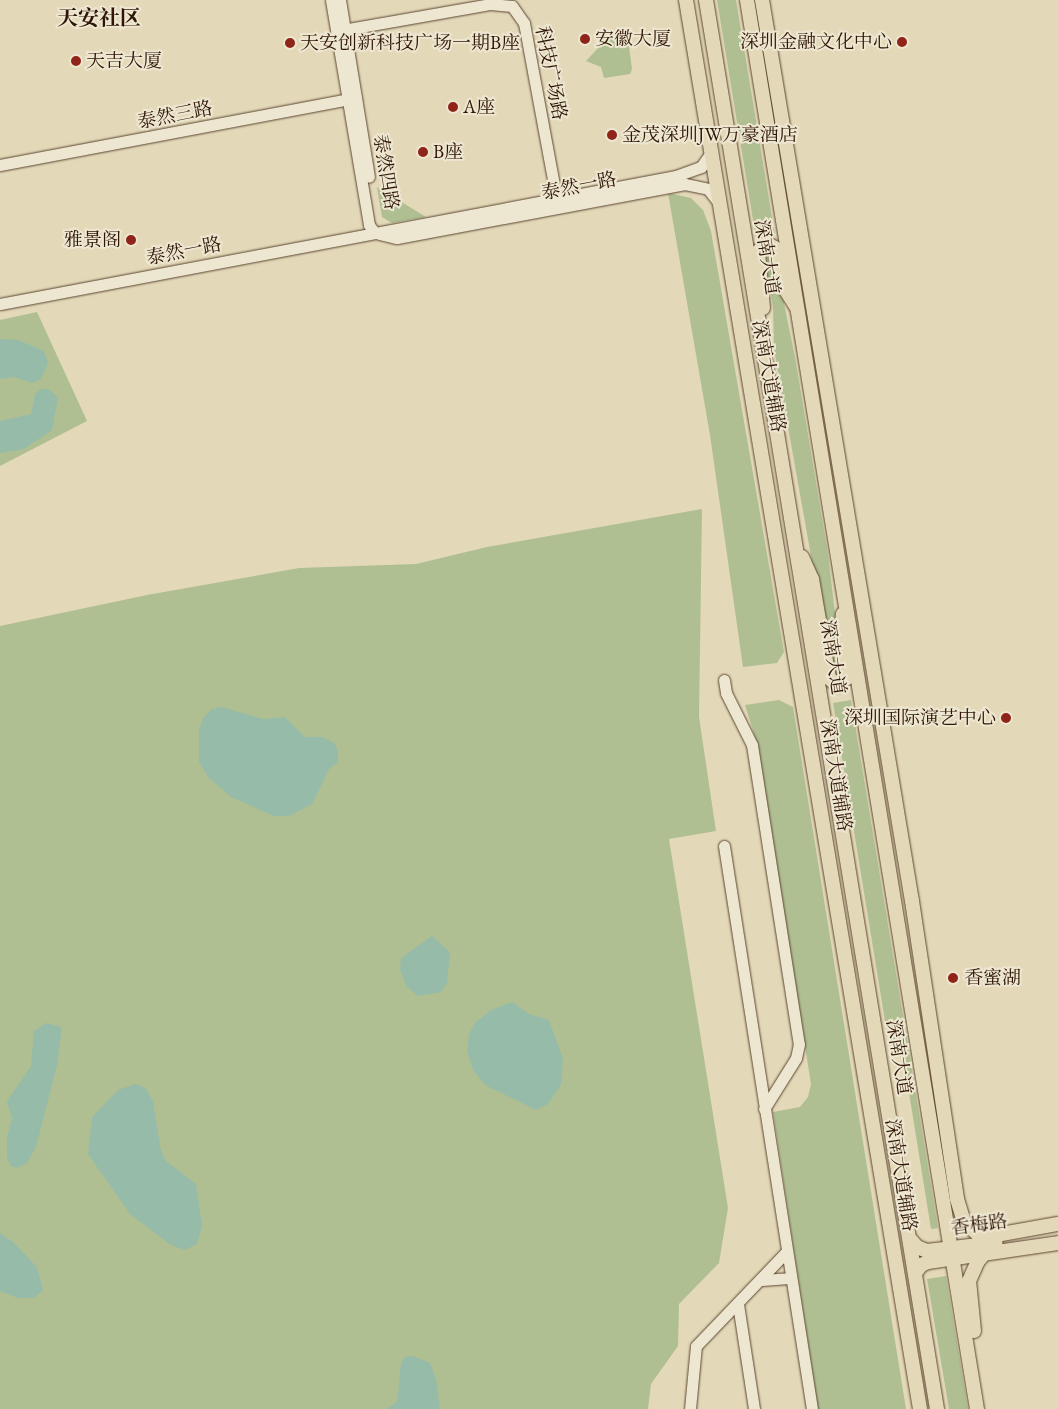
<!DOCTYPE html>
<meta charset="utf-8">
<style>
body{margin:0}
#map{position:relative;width:1058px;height:1409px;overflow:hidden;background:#e3d8b8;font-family:"EB Garamond","Noto Serif SC",serif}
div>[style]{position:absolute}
.green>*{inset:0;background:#afbf92}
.water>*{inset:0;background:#96bba8}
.roads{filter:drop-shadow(0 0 1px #5c4631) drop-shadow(0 0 1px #5c4631)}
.minor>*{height:11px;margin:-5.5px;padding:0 5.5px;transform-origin:5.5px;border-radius:5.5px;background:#ede6d1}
.major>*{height:14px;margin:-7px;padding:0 7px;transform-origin:7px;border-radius:7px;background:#e3d8b8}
.dots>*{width:14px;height:14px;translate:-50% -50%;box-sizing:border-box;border:2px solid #ede6d1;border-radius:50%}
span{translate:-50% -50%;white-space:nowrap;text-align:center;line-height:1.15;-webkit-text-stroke:4px #ede6d1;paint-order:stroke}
.poi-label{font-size:19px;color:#2f1604}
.left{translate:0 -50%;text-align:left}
.right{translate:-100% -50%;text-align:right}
.street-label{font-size:19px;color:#2f1604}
.quarter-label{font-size:21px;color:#2f1604;font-weight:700}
</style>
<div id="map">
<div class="green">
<div style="clip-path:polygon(717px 0,736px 0,775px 235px,771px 237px,756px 238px)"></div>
<div style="clip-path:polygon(612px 33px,628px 39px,632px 69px,630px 74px,604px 78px,601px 67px,586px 61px)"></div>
<div style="clip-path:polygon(377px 187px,426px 217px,392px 223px,382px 217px)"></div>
<div style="clip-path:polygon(668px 193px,691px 198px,703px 210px,711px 231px,784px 652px,777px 663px,743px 667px,710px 435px)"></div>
<div style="clip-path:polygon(769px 251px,774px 255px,795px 357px,828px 554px,842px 672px,838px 677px,832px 673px,774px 349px,773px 307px,765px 257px)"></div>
<div style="clip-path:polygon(37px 312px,87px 421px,0 466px,0 320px)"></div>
<div style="clip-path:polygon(702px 509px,699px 717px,716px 831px,669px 839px,728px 1208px,719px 1263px,679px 1304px,678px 1346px,651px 1384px,648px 1409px,0 1409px,0 626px,147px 595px,299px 568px,416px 564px,487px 547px)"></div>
<div style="clip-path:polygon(779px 700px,793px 707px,906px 1409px,818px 1409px,773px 1112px,800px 1107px,808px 1097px,811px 1084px,756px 740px,745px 705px)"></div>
<div style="clip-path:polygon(851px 700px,938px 1228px,931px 1229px,905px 1068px,885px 1021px,833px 703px)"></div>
<div style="clip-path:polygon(946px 1276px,968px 1409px,949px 1409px,927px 1279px)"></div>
</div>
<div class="water">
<div style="clip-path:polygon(0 339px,18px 340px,44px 351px,48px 363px,41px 379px,32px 383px,14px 377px,0 379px)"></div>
<div style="clip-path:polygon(41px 389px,49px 389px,58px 398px,52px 430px,24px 449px,0 453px,0 421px,31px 414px,35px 394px)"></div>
<div style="clip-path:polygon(222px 707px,263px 719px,285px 717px,305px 737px,323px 737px,334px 743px,338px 750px,338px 762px,329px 769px,312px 804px,289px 816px,274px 816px,231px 797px,208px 777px,199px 762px,199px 730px,203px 718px,212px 709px)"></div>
<div style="clip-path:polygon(432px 936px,450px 952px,447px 983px,441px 992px,418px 996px,406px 986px,400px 969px,401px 958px)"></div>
<div style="clip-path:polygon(512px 1002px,529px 1014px,549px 1020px,563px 1059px,561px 1085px,548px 1104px,536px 1110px,485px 1085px,473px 1070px,467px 1051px,469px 1034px,476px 1022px,491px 1010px)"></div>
<div style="clip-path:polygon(46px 1023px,62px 1027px,57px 1065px,36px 1147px,27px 1163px,17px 1168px,11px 1166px,7px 1158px,7px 1137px,12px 1119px,7px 1101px,31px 1066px,34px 1031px)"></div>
<div style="clip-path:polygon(135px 1084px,145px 1087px,153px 1101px,161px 1151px,166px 1161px,196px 1184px,202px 1225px,197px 1244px,185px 1250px,171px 1245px,130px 1214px,88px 1154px,92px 1117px,118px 1090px)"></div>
<div style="clip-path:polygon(0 1233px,13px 1242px,37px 1267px,43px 1290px,34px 1298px,18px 1298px,0 1291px)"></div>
<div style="clip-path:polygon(413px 1356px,430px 1363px,436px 1379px,440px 1409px,386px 1409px,397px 1402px,401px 1363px,405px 1357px)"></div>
</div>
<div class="roads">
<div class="minor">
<div style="left:331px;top:0;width:228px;rotate:80.4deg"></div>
<div style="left:369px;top:225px;width:10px;rotate:53deg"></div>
<div style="left:340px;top:0;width:179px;rotate:80.7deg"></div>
<div style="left:337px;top:31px;width:155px;rotate:-10deg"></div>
<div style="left:490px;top:4px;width:22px;rotate:5deg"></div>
<div style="left:512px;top:6px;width:21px;rotate:55deg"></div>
<div style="left:524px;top:23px;width:187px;rotate:79.5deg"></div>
<div style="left:0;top:165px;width:362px;rotate:-10.7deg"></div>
<div style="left:379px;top:234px;width:18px;rotate:13deg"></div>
<div style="left:397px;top:238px;width:293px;rotate:-10.6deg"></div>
<div style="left:685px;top:184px;width:24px;rotate:12deg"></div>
<div style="left:708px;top:189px;width:18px;rotate:52deg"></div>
<div style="left:0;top:304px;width:688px;rotate:-10.72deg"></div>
<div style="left:676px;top:176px;width:27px;rotate:-20deg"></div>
<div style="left:701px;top:167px;width:19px;rotate:-55deg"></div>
<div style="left:724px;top:680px;width:13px;rotate:81deg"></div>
<div style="left:726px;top:693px;width:58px;rotate:63.4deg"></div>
<div style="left:752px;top:745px;width:303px;rotate:81.1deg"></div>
<div style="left:799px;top:1044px;width:14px;rotate:102deg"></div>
<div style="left:796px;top:1058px;width:60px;rotate:122.1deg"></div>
<div style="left:724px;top:846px;width:570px;rotate:81.12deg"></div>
<div style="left:762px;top:1280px;width:27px;rotate:-4deg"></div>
<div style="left:738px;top:1304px;width:106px;rotate:81.3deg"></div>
<div style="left:690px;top:1409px;width:63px;rotate:-84.6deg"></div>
<div style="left:696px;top:1346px;width:130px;rotate:-46.2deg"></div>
</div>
<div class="major">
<div style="left:686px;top:0;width:1428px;rotate:80.57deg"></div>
<div style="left:706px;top:0;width:1428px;rotate:80.69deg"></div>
<div style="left:747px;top:0;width:1428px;rotate:80.73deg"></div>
<div style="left:762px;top:0;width:913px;rotate:80.55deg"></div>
<div style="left:912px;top:901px;width:301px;rotate:81.4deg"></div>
<div style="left:957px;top:1199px;width:24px;rotate:73deg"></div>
<div style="left:964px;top:1222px;width:20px;rotate:41deg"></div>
<div style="left:979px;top:1235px;width:17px"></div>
<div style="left:996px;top:1235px;width:63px;rotate:-10.1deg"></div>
<div style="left:763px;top:308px;width:56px;rotate:-95.1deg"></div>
<div style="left:758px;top:252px;width:12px;rotate:-48deg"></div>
<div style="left:766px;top:243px;width:10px;rotate:29deg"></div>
<div style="left:775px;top:248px;width:37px;rotate:79deg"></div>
<div style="left:782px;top:284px;width:26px;rotate:58deg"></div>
<div style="left:802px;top:557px;width:24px;rotate:66deg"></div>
<div style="left:812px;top:579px;width:100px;rotate:80.3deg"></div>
<div style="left:829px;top:678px;width:11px;rotate:41deg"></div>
<div style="left:837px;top:685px;width:12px;rotate:-35deg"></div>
<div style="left:847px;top:678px;width:40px;rotate:-97.1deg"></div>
<div style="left:842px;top:638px;width:24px;rotate:-88deg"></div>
<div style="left:910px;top:1239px;width:11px;rotate:49deg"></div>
<div style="left:917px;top:1247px;width:11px;rotate:22deg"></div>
<div style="left:927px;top:1251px;width:69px;rotate:-6.6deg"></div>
<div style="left:915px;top:1273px;width:10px;rotate:-53deg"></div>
<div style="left:921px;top:1265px;width:8px;rotate:-23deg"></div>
<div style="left:928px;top:1262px;width:131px;rotate:-8.3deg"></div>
<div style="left:974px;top:1331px;width:50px;rotate:-95.7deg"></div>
<div style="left:969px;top:1281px;width:22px;rotate:-66deg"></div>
<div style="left:978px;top:1261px;width:23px;rotate:-50deg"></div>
</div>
</div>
<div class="dots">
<div style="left:585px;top:39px;background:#8f2418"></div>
<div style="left:902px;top:42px;background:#8f2418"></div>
<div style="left:290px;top:43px;background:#8f2418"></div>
<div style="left:76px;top:61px;background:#8f2418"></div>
<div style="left:453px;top:107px;background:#8f2418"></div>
<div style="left:612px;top:135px;background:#8f2418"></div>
<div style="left:423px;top:152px;background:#8f2418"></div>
<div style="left:131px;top:240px;background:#8f2418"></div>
<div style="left:1006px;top:718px;background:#8f2418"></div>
<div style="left:953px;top:978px;background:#8f2418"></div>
</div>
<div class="poi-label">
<span class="left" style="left:595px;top:39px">安徽大厦</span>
<span class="right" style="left:892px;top:42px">深圳金融文化中心</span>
<span class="left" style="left:300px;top:43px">天安创新科技广场一期B座</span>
<span class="left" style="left:86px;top:61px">天吉大厦</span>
<span class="left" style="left:463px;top:107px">A座</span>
<span class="left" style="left:622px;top:135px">金茂深圳JW万豪酒店</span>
<span class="left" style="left:433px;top:152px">B座</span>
<span class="right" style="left:121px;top:240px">雅景阁</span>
<span class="right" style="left:996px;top:718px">深圳国际演艺中心</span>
<span class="left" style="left:964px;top:978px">香蜜湖</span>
</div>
<div class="street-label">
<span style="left:551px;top:73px;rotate:79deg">科技广场路</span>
<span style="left:175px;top:115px;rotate:-11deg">泰然三路</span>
<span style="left:386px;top:172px;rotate:81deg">泰然四路</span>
<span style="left:579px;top:186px;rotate:-11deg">泰然一路</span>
<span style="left:184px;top:251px;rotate:-11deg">泰然一路</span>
<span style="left:767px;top:257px;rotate:81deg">深南大道</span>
<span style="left:769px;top:376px;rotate:80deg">深南大道辅路</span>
<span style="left:833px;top:657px;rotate:81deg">深南大道</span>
<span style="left:836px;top:775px;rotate:81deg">深南大道辅路</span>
<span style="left:899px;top:1057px;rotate:81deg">深南大道</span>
<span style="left:901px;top:1175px;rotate:81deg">深南大道辅路</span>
<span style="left:979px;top:1225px;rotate:-8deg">香梅路</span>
</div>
<div class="quarter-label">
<span style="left:99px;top:18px">天安社区</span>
</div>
</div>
